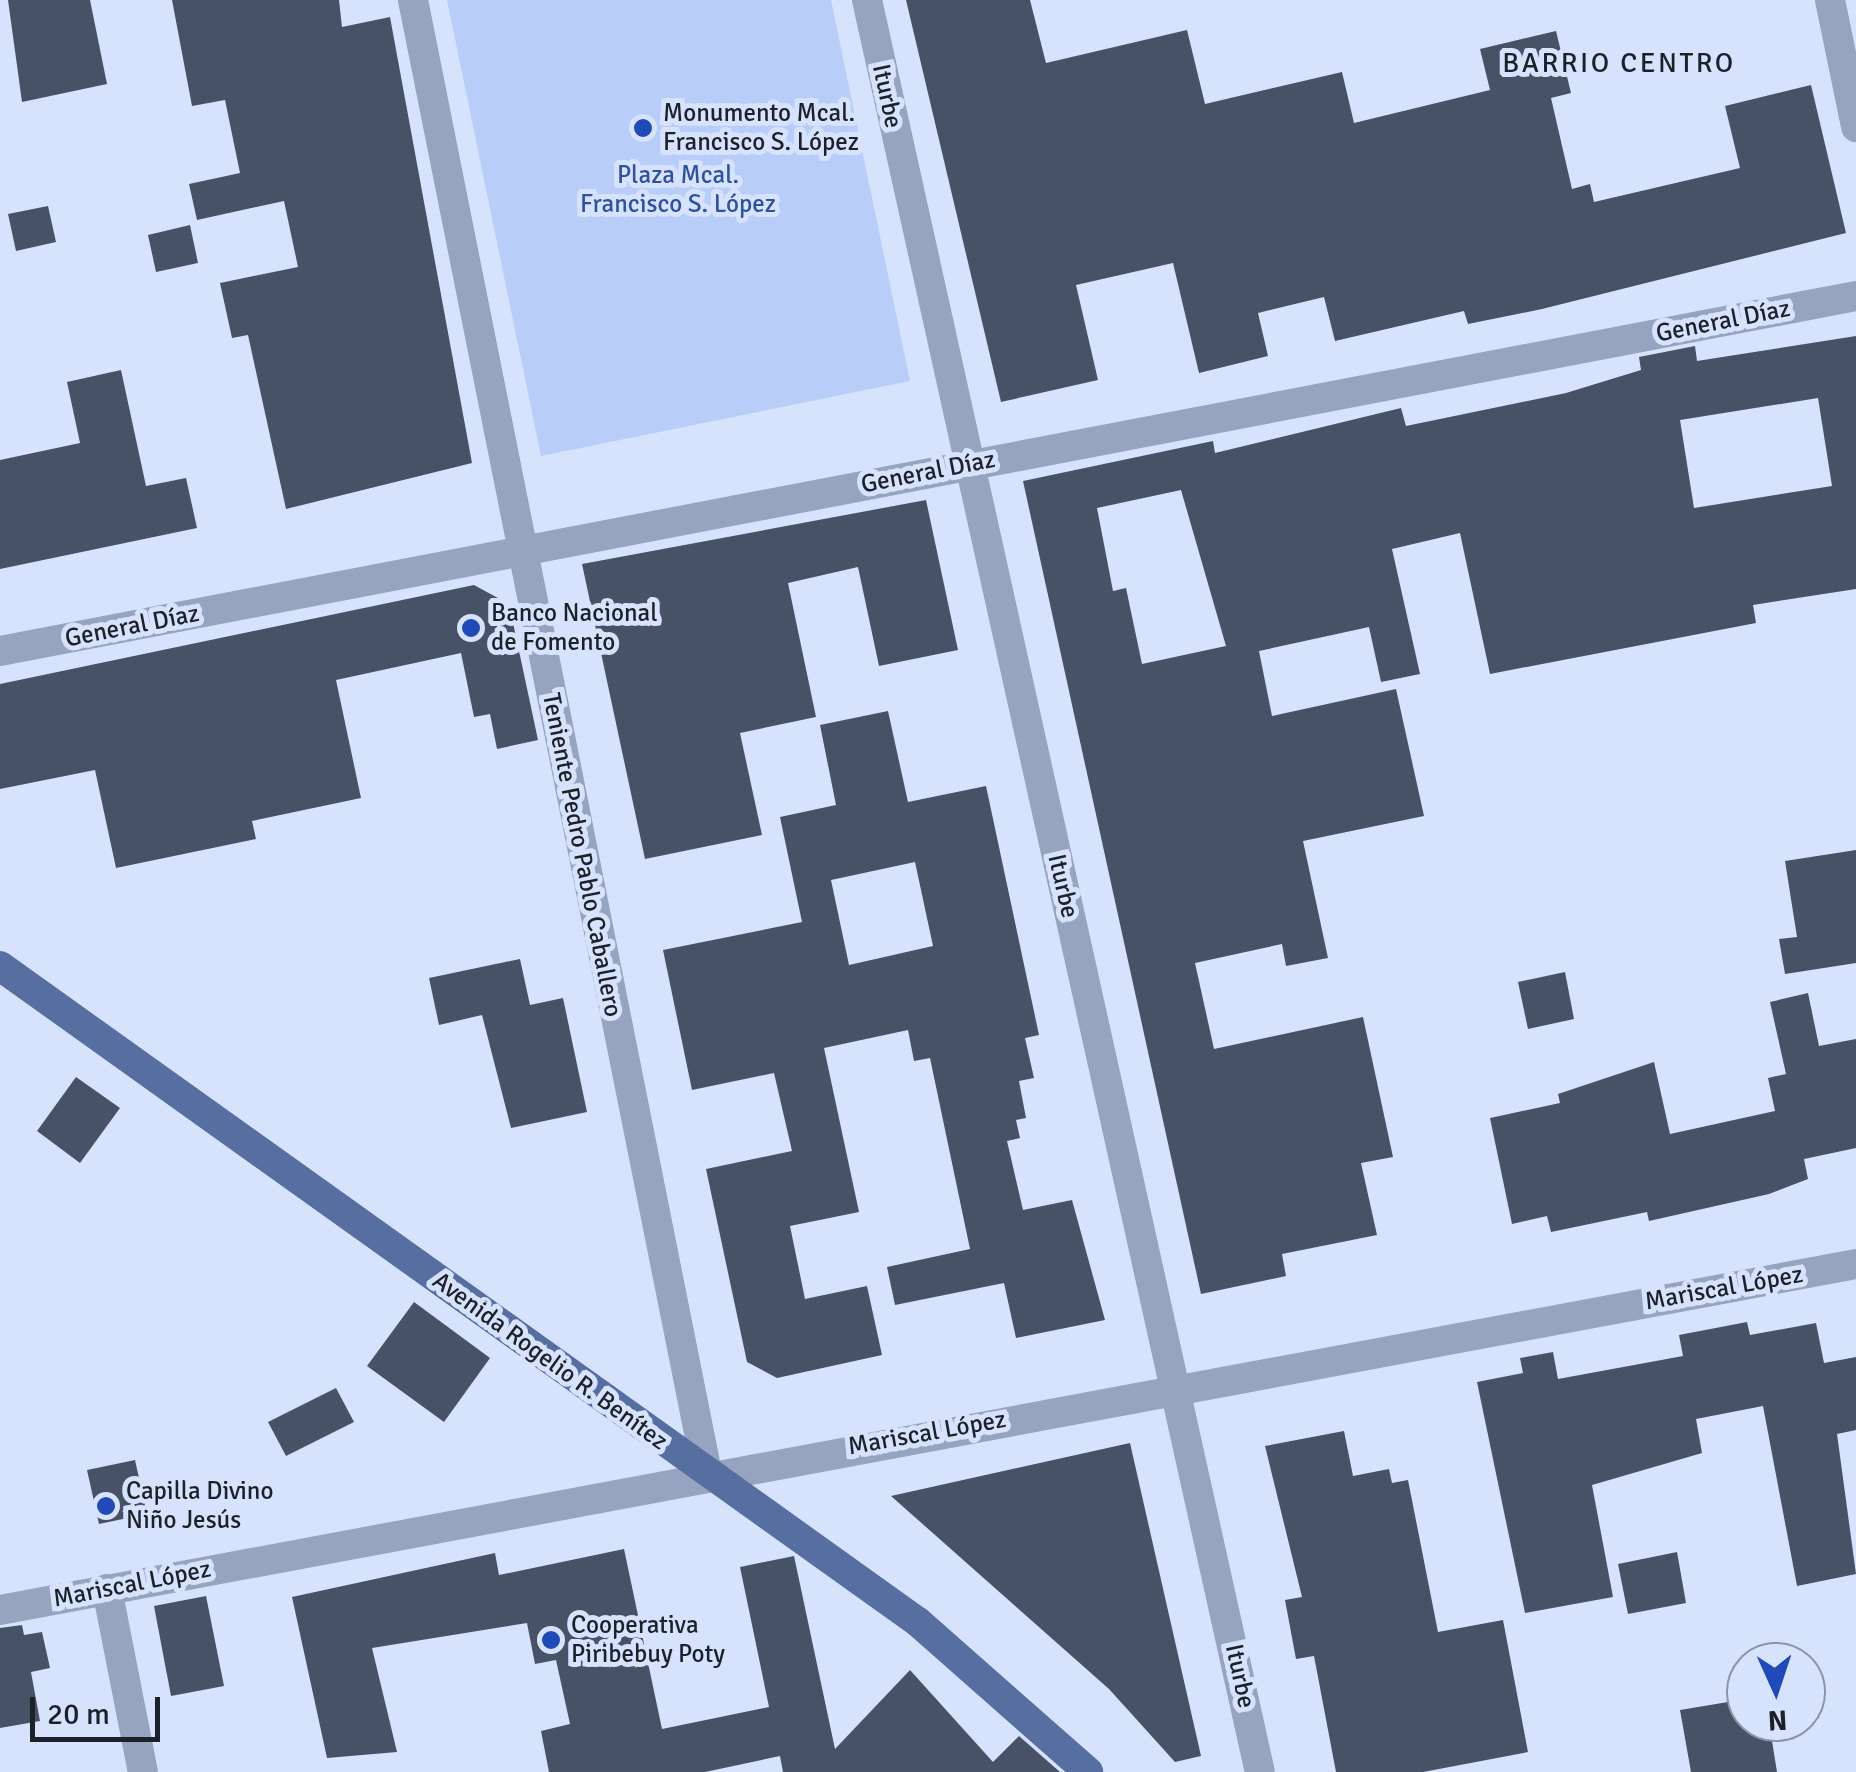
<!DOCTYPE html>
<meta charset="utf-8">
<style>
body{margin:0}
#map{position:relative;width:1856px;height:1772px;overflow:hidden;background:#d7e3fc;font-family:Signika,sans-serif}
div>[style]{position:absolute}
.green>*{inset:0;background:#b8cdf7}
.building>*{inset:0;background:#475267}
.minor>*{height:30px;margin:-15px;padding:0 15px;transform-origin:15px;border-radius:15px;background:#96a4c0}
.primary>*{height:30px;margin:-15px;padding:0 15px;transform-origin:15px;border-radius:15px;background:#566ea0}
.dots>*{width:28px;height:28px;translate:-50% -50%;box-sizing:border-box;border:5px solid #d7e3fc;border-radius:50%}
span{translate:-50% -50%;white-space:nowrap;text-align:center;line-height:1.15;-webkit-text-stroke:10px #d7e3fc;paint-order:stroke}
.street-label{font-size:25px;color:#1c2029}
.poi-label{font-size:25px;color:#1c2029}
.left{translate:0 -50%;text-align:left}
.park-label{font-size:25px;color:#30519c}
.neighbourhood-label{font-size:28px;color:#1c2029;letter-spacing:2.5px}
.north{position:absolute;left:1726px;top:1642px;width:100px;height:100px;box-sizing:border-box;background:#d7e3fc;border:2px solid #8c95a8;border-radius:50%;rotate:177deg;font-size:28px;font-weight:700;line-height:40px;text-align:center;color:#1c2029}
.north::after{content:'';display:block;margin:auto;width:35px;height:45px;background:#1f4ab8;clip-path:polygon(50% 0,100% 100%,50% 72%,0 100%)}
.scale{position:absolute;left:30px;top:1697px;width:130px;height:45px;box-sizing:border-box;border:5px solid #1c2029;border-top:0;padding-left:12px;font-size:30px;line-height:35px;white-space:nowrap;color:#1c2029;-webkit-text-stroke:8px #d7e3fc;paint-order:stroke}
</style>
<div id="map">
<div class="green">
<div style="clip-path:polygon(447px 0,831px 0,910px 381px,541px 456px)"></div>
</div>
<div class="building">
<div style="clip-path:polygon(8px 0,90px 0,107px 84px,22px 102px)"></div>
<div style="clip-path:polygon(172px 0,339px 0,342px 27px,390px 17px,472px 463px,286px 509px,248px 335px,232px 338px,220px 283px,298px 267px,284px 201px,197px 220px,189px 184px,240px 173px,225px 100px,192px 106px)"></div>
<div style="clip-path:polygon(906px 0,1030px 0,1046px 63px,1187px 30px,1205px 104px,1342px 72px,1354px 123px,1490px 90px,1480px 49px,1556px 31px,1571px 93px,1551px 98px,1572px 189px,1590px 184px,1594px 202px,1740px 168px,1725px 106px,1811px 85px,1846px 233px,1542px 309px,1468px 324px,1464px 311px,1335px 341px,1324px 297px,1258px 313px,1268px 356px,1199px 373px,1173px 263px,1076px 285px,1098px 380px,1001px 402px)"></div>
<div style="clip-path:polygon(48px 206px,56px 242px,16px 251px,8px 214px)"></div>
<div style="clip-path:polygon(190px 225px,198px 263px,156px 272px,148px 235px)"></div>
<div style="clip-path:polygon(evenodd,1856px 336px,1856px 589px,1753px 605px,1756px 623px,1490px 674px,1460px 533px,1392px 549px,1420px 674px,1381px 682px,1369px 627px,1259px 651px,1272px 716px,1396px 689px,1424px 816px,1303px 841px,1328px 958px,1286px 966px,1282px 944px,1195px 963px,1214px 1049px,1363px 1017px,1393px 1157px,1361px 1163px,1377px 1235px,1282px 1254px,1286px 1276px,1201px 1294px,1023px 481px,1213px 441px,1215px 453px,1401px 408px,1406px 426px,1566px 393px,1641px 370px,1639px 357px,1695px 346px,1697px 361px,1856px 336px,1818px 398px,1832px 486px,1694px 508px,1680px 420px,1818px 398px,1856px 336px,1181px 490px,1226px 646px,1142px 664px,1126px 588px,1113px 591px,1097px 508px,1181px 490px)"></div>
<div style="clip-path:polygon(121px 370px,146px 486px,186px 478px,197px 528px,0 569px,0 460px,80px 443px,67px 382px)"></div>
<div style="clip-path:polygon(926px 500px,958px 650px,879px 666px,858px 567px,788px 583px,816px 717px,740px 733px,762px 835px,645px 859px,582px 564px)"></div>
<div style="clip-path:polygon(474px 585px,509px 604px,538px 740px,497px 749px,490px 714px,474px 717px,461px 653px,336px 680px,361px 798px,252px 821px,256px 839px,116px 868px,95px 770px,0 789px,0 684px)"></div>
<div style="clip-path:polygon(evenodd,888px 711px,908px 802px,986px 786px,1039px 1035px,1025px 1038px,1034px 1078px,1019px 1081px,1026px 1118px,1016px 1120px,1020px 1138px,1007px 1141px,1023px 1210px,1072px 1200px,1105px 1320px,1016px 1338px,1004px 1283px,895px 1305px,887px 1267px,970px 1249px,930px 1058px,914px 1061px,908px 1030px,824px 1048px,859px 1212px,790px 1226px,805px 1299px,867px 1286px,882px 1355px,777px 1378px,747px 1362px,706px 1169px,792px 1151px,774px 1073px,692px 1090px,663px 950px,802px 922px,780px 817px,836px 805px,820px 725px,888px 711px,915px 862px,933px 946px,849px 965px,831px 880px,915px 862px)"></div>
<div style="clip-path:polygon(1856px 850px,1856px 963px,1785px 974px,1779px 939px,1797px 937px,1785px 861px)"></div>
<div style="clip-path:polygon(520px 959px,530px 1005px,563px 998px,587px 1112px,511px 1128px,482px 1015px,439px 1025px,429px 978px)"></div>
<div style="clip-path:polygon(1565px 972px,1574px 1019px,1528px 1029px,1518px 982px)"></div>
<div style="clip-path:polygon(1808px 993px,1819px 1046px,1856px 1039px,1856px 1148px,1804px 1159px,1808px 1179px,1769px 1194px,1649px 1221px,1647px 1212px,1551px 1232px,1547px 1216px,1512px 1224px,1490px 1118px,1560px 1103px,1558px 1094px,1654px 1062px,1670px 1134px,1775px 1111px,1768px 1078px,1786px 1074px,1770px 1002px)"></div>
<div style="clip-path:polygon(76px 1077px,120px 1108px,80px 1163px,37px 1131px)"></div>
<div style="clip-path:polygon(414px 1302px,490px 1358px,444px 1422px,367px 1366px)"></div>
<div style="clip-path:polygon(1747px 1322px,1750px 1335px,1816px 1323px,1824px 1363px,1856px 1357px,1856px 1430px,1837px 1434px,1856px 1574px,1797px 1586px,1763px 1406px,1696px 1419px,1702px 1453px,1592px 1485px,1613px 1597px,1525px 1613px,1477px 1382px,1523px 1373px,1520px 1358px,1553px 1352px,1558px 1379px,1683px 1356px,1679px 1335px)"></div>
<div style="clip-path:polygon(336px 1388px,354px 1422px,286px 1456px,268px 1422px)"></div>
<div style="clip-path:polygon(1344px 1431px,1353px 1476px,1389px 1469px,1392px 1483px,1408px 1480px,1438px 1632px,1503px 1620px,1528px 1752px,1423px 1772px,1336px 1772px,1314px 1656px,1296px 1659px,1285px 1600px,1302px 1597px,1265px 1446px)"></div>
<div style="clip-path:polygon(1130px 1443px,1201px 1756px,1175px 1762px,1109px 1689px,891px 1496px)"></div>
<div style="clip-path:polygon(135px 1460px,147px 1514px,99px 1524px,87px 1470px)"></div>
<div style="clip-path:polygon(624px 1549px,662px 1729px,769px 1707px,740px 1567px,794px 1556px,835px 1749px,910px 1670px,993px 1762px,1019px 1736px,1060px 1772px,783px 1772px,780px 1756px,705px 1772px,549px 1772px,541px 1731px,570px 1724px,556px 1660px,535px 1664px,527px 1623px,372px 1648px,397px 1752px,327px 1758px,292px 1597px,495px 1553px,499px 1575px)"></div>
<div style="clip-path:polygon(1677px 1552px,1686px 1603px,1628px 1614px,1618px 1564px)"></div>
<div style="clip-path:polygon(206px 1596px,224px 1686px,171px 1696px,154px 1606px)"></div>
<div style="clip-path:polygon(22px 1625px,24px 1635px,42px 1632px,50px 1668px,31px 1672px,40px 1721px,0 1728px,0 1628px)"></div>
<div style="clip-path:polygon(1746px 1699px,1746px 1722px,1769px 1722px,1777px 1772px,1691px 1772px,1680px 1710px)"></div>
</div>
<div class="minor">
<div style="left:413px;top:0;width:1502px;rotate:78.71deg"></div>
<div style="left:867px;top:0;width:1815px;rotate:77.5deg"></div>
<div style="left:1830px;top:0;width:130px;rotate:78.4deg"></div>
<div style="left:0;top:651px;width:1890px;rotate:-10.83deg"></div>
<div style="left:107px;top:1589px;width:187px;rotate:78.9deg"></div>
<div style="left:0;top:1610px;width:1888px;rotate:-10.56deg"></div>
</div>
<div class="primary">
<div style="left:0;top:966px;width:1128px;rotate:35.55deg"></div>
<div style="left:918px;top:1622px;width:227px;rotate:41.4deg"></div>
</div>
<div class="dots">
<div style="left:643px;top:128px;background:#1f4ab8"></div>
<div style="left:471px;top:628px;background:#1f4ab8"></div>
<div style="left:106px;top:1506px;background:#1f4ab8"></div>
<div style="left:551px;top:1640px;background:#1f4ab8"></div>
</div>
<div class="street-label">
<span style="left:887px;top:96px;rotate:78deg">Iturbe</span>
<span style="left:1723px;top:321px;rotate:-11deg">General Díaz</span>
<span style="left:928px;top:472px;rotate:-11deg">General Díaz</span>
<span style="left:132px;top:626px;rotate:-11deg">General Díaz</span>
<span style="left:582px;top:855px;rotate:79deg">Teniente Pedro Pablo Caballero</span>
<span style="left:1063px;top:886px;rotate:77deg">Iturbe</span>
<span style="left:1724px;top:1288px;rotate:-10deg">Mariscal López</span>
<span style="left:550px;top:1361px;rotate:36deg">Avenida Rogelio R. Benítez</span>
<span style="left:927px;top:1433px;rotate:-10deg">Mariscal López</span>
<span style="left:132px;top:1584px;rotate:-11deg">Mariscal López</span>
<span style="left:1240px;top:1676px;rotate:78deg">Iturbe</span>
</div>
<div class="poi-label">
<span class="left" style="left:663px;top:128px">Monumento Mcal.<br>Francisco S. López</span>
<span class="left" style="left:491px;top:628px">Banco Nacional<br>de Fomento</span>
<span class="left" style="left:126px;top:1506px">Capilla Divino<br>Niño Jesús</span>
<span class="left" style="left:571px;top:1640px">Cooperativa<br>Piribebuy Poty</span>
</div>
<div class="park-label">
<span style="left:678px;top:190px">Plaza Mcal.<br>Francisco S. López</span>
</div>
<div class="neighbourhood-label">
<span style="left:1619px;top:63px">BARRIO CENTRO</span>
</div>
<div class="north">N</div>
<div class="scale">20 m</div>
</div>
